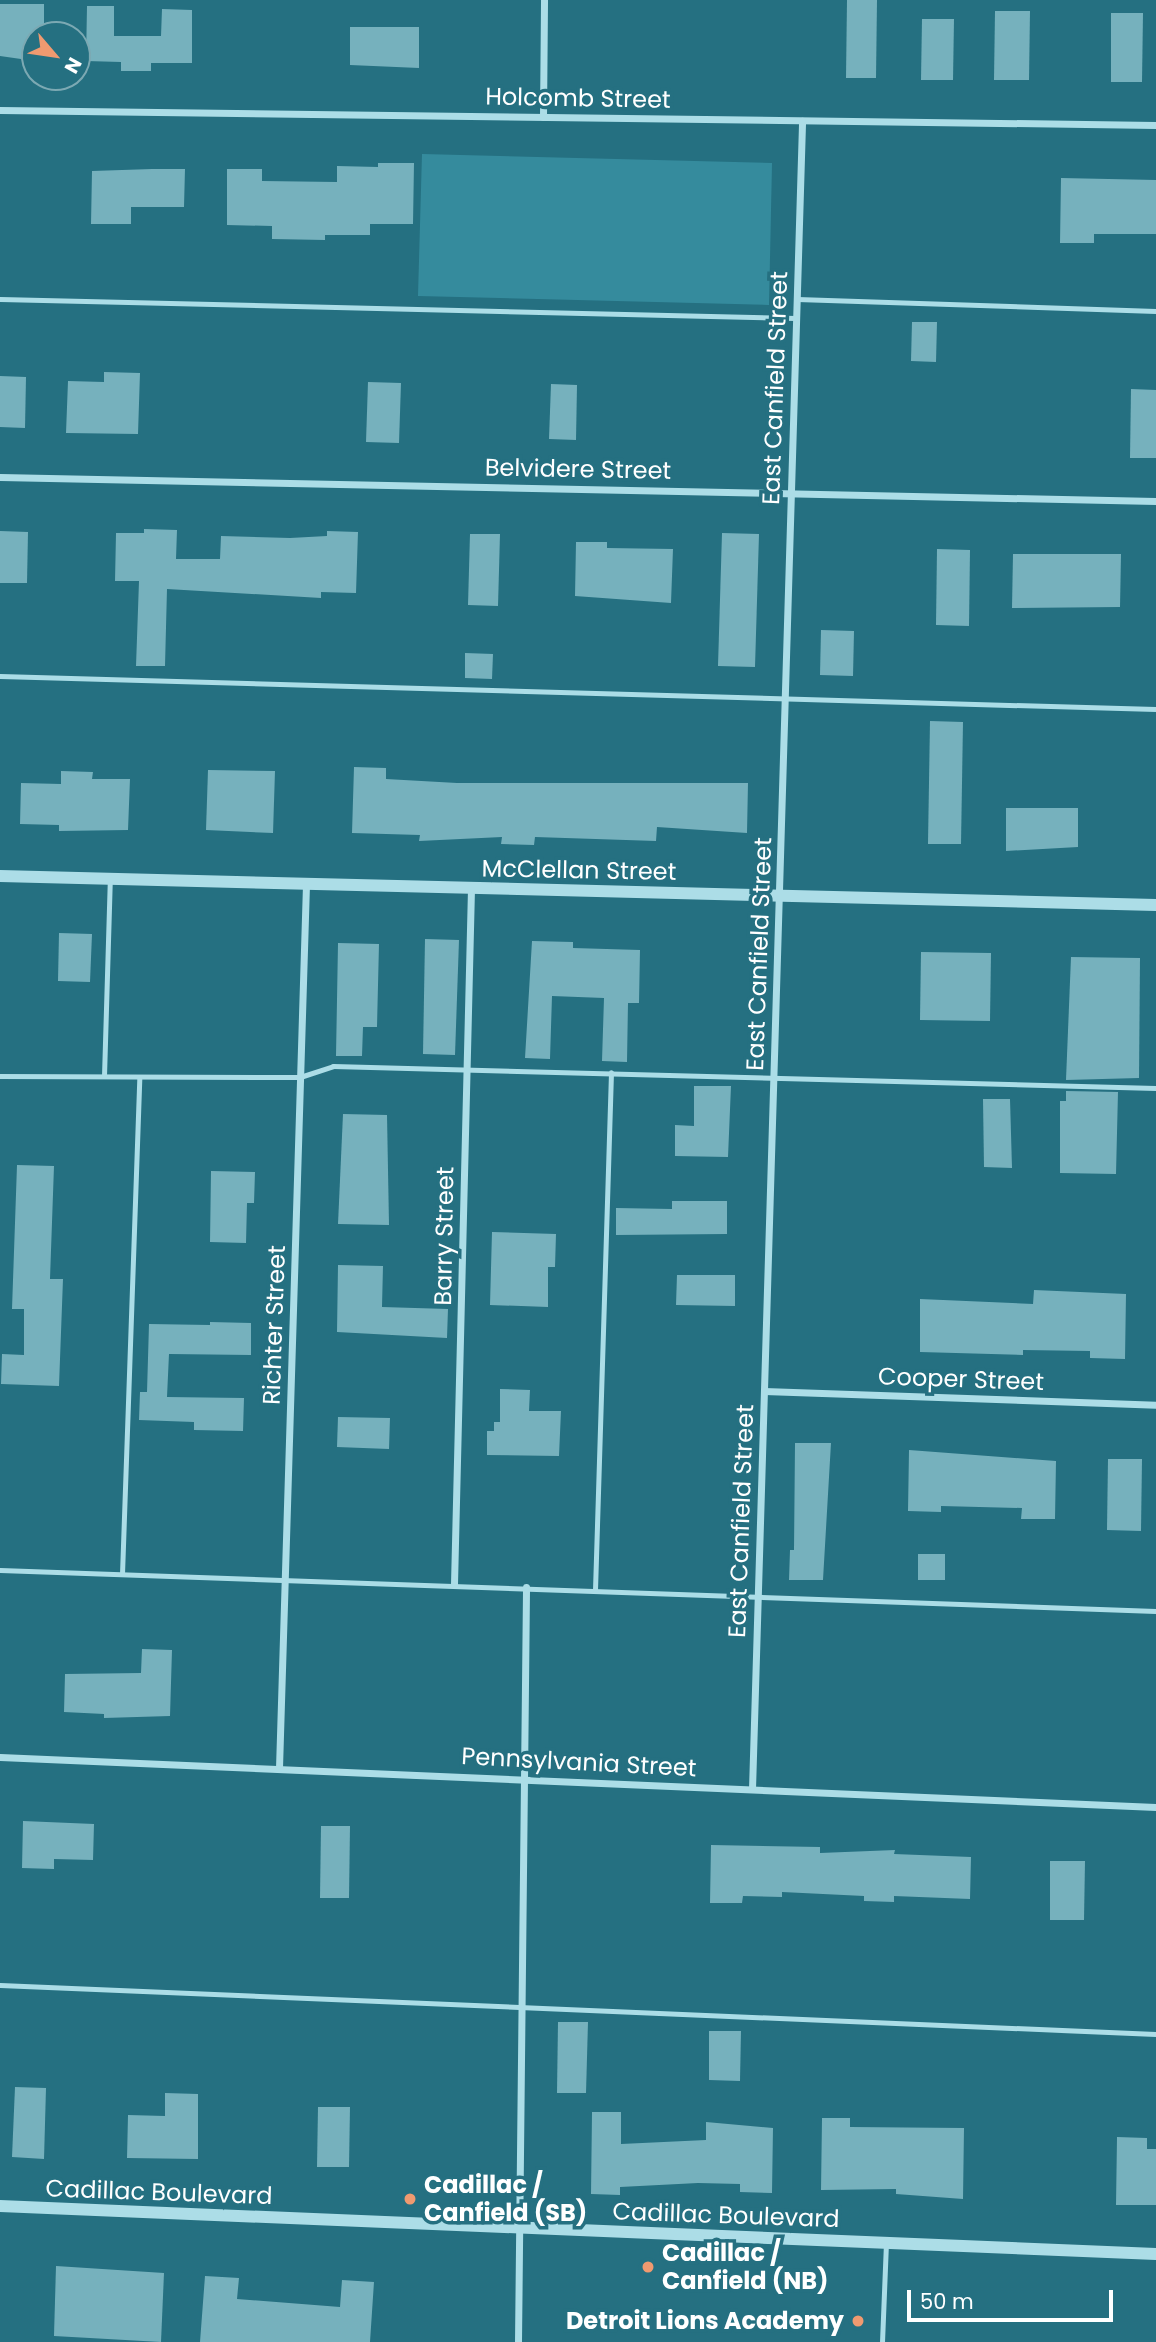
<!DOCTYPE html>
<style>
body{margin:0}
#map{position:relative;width:1156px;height:2342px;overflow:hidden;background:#257081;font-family:Poppins,sans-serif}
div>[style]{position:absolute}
.green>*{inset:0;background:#358b9d}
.building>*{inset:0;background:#76b1bd}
.service>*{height:5px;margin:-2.5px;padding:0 2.5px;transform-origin:2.5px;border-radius:2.5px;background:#acdde7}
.minor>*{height:7px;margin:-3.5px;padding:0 3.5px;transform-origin:3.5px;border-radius:3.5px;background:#acdde7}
.tertiary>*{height:12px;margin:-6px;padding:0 6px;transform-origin:6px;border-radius:6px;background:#acdde7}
.dots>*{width:19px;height:19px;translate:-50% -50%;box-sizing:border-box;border:4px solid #257081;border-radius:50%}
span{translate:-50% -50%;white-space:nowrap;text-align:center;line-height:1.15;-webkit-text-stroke:7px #257081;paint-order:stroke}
.street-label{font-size:24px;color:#fff}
.poi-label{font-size:24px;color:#fff;font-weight:700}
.left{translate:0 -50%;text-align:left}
.right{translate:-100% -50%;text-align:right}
.north{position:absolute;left:21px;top:21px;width:70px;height:70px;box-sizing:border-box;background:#257081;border:2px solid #7ca9b3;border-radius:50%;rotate:119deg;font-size:19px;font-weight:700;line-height:28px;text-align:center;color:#fff}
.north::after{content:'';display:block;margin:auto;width:24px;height:32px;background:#f09a70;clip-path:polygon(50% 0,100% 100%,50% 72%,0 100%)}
.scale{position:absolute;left:907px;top:2290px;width:206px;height:32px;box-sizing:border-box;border:4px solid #fff;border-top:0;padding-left:9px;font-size:21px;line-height:24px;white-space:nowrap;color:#fff;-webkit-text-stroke:5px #257081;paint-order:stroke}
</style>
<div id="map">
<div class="green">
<div style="clip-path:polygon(422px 154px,772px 163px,769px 305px,418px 296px)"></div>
</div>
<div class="building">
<div style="clip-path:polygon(847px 0,877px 0,876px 78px,846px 78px)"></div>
<div style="clip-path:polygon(0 4px,44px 4px,44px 35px,35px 35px,35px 61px,0 56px)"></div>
<div style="clip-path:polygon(87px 6px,114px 6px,114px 36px,161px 36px,162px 9px,192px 10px,192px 63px,151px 63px,151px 71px,121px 71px,121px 62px,86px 61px)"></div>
<div style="clip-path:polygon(995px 11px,1030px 11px,1029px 80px,994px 80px)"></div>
<div style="clip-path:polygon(1111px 13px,1143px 13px,1142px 82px,1111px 82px)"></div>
<div style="clip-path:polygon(922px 19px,954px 19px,953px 80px,921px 80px)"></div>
<div style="clip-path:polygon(350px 27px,419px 27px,419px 68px,350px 65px)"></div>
<div style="clip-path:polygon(378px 163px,414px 163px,413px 224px,370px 224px,370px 235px,325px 235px,325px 240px,272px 239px,272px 226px,227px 225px,227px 169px,262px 169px,262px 181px,337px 182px,337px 166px,378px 167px)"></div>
<div style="clip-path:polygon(152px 169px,185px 169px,184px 207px,131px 207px,131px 224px,91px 224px,92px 171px)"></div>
<div style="clip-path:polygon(1061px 178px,1156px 180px,1156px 234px,1094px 234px,1094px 243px,1060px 243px)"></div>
<div style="clip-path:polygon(912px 322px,937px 322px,936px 362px,911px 361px)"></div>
<div style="clip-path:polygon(104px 372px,140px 373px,138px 434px,66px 433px,68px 381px,104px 382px)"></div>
<div style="clip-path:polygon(0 376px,26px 377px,25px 428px,0 427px)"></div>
<div style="clip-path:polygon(368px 382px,401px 383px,399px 443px,366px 442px)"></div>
<div style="clip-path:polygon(551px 384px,577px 385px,576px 440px,549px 439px)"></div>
<div style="clip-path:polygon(1131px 389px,1156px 390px,1156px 458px,1130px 458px)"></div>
<div style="clip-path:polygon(144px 529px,177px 530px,176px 559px,220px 559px,221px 536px,290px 538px,327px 536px,327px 531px,358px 532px,356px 593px,321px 592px,321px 598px,167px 589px,165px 666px,136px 666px,139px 581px,115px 581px,116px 533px,144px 533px)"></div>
<div style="clip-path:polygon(0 531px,28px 532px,27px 583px,0 583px)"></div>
<div style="clip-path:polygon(722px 533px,759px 534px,755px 667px,718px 666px)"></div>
<div style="clip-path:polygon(470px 534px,500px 534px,498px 606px,468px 605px)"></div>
<div style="clip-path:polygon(576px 542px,607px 542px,607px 548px,673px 549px,671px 603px,575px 596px)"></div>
<div style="clip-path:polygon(937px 549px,970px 550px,969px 626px,936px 625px)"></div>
<div style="clip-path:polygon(1013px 554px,1121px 554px,1120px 607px,1012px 608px)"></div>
<div style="clip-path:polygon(821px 630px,854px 631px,853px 676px,820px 675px)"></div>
<div style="clip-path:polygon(465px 653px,493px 654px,492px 679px,465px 678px)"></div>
<div style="clip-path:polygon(930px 721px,963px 722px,961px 844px,928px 844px)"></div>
<div style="clip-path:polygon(354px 767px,386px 768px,386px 779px,457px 783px,748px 783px,747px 833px,657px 827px,656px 841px,535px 837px,534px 845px,501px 844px,502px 837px,419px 841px,420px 835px,352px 833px)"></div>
<div style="clip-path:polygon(208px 770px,275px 771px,273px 833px,206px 830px)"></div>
<div style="clip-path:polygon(61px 771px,93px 772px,92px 779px,130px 779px,128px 830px,59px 831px,59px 825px,20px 824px,21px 783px,61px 784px)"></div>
<div style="clip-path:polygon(1006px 808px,1078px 808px,1078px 847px,1006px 851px)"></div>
<div style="clip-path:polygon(59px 933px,92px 934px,90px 982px,58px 981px)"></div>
<div style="clip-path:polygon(425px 939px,459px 940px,455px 1055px,423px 1054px)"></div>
<div style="clip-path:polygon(532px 941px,573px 942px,573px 948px,640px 950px,639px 1003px,628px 1003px,627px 1062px,602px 1061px,604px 998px,552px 996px,550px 1059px,525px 1058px)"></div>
<div style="clip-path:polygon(338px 943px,379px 944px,377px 1027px,363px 1027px,362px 1056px,336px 1056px)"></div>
<div style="clip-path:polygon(921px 952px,991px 953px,990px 1021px,920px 1020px)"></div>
<div style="clip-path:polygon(1071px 957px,1140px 958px,1139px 1078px,1066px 1080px)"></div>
<div style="clip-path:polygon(694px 1086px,731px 1086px,728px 1157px,675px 1156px,675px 1125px,694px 1126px)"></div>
<div style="clip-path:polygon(1066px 1091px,1118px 1092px,1116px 1174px,1060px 1173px,1060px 1101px,1066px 1101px)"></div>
<div style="clip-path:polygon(983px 1099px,1010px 1099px,1012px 1168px,984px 1167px)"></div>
<div style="clip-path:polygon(343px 1114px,387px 1115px,389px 1225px,338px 1224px)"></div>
<div style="clip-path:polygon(17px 1165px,54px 1166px,50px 1279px,63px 1279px,59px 1386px,1px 1384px,2px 1354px,24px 1355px,24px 1309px,12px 1309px)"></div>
<div style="clip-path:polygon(211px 1171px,255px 1172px,254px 1203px,247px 1203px,246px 1243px,210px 1242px)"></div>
<div style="clip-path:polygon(672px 1201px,727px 1201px,727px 1234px,616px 1235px,616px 1208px,672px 1209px)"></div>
<div style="clip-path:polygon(492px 1232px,556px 1234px,555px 1267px,548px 1267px,548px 1307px,490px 1305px)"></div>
<div style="clip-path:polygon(338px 1265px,383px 1266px,382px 1307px,448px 1309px,447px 1338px,337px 1332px)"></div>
<div style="clip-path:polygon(677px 1275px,735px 1275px,735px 1306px,676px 1305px)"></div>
<div style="clip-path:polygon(1034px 1290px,1126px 1294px,1125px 1359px,1090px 1358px,1090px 1351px,1023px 1350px,1023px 1355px,920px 1352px,920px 1299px,1033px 1304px)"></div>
<div style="clip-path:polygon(210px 1322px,251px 1323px,251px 1355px,169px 1354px,167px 1397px,244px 1398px,243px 1431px,194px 1430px,194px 1422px,139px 1420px,140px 1392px,147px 1392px,149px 1324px,210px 1325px)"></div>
<div style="clip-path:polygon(500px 1389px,530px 1390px,529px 1411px,561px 1411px,559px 1456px,487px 1455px,487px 1431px,494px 1431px,494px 1422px,500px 1422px)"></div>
<div style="clip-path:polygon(338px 1417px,390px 1418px,389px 1449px,337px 1447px)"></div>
<div style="clip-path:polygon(795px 1443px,831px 1443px,823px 1580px,789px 1580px,790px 1550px,794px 1550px)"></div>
<div style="clip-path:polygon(909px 1450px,1056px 1461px,1055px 1519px,1021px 1519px,1022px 1508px,941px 1506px,941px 1512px,908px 1511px)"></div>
<div style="clip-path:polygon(1108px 1459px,1142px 1459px,1141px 1531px,1107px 1530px)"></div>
<div style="clip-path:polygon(918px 1554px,945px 1554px,945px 1580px,918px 1580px)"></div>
<div style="clip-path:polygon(142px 1649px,172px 1650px,170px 1716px,104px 1718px,104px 1714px,64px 1712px,65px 1674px,141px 1673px)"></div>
<div style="clip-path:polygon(23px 1821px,94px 1824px,93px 1860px,54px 1859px,54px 1869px,22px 1868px)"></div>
<div style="clip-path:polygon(321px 1826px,350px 1826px,349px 1898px,320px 1898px)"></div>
<div style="clip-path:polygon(711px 1845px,820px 1847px,820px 1853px,895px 1850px,894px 1854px,971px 1857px,970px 1899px,894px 1896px,894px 1902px,864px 1901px,864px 1896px,782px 1892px,782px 1897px,743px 1896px,742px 1903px,710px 1903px)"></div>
<div style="clip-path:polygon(1050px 1861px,1085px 1861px,1084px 1920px,1050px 1920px)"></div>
<div style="clip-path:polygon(558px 2022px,588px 2022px,586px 2093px,557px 2093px)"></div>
<div style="clip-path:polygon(709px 2031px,741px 2031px,740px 2081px,709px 2080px)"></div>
<div style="clip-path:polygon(15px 2087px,46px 2088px,44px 2159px,12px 2157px)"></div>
<div style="clip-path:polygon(165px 2093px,198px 2094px,198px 2159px,127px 2158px,128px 2115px,165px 2116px)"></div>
<div style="clip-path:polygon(318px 2107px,350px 2107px,349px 2167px,317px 2167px)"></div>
<div style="clip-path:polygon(592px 2112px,621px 2112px,621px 2144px,706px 2140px,706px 2122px,773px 2128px,772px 2193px,740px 2192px,740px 2184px,698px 2183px,620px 2187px,620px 2195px,591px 2194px)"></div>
<div style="clip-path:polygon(822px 2118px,850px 2118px,850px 2127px,964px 2128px,963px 2199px,896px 2194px,896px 2189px,821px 2190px)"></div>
<div style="clip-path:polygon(1117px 2137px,1147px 2138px,1147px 2149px,1156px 2149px,1156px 2205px,1116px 2205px)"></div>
<div style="clip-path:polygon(56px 2266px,164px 2273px,161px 2342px,54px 2336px)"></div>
<div style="clip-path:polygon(205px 2276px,239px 2278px,237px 2299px,340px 2307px,342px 2280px,374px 2282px,370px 2342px,200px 2342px)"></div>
</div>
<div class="service">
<div style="left:0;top:299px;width:796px;rotate:1.37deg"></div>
<div style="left:797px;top:299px;width:359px;rotate:1.9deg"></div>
<div style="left:0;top:676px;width:1156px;rotate:1.64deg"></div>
<div style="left:0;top:1076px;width:300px;rotate:0.2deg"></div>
<div style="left:300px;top:1077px;width:35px;rotate:-18deg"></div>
<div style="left:333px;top:1066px;width:823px;rotate:1.53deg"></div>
<div style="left:104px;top:1076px;width:197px;rotate:-88.3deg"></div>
<div style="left:0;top:1570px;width:1157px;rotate:2.03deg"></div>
<div style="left:122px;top:1574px;width:496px;rotate:-88deg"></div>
<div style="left:595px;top:1590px;width:518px;rotate:-88.23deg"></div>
<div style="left:0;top:1985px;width:1157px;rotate:2.43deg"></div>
<div style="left:882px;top:2342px;width:99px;rotate:-87.7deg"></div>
</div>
<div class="minor">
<div style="left:0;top:110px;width:1156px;rotate:0.74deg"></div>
<div style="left:543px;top:117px;width:117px;rotate:-89.5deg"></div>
<div style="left:0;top:477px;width:1156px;rotate:1.19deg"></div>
<div style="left:764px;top:1391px;width:392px;rotate:2deg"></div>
<div style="left:454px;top:1584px;width:696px;rotate:-88.6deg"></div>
<div style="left:0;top:1757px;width:1157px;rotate:2.48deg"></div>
<div style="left:279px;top:1768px;width:885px;rotate:-88.25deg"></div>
<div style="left:752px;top:1789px;width:1669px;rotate:-88.28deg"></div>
<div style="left:518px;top:2342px;width:755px;rotate:-89.39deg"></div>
</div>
<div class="tertiary">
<div style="left:0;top:876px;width:1156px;rotate:1.44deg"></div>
<div style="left:0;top:2206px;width:1157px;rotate:2.38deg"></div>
</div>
<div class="dots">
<div style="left:410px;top:2199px;background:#f09a70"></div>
<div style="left:648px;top:2267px;background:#f09a70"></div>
<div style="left:858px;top:2321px;background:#f09a70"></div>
</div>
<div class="street-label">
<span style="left:578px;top:98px;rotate:1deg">Holcomb Street</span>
<span style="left:775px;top:388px;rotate:-88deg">East Canfield Street</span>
<span style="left:578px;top:469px;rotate:1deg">Belvidere Street</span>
<span style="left:579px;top:870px;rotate:1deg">McClellan Street</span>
<span style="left:759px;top:954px;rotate:-88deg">East Canfield Street</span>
<span style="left:444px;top:1236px;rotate:-89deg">Barry Street</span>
<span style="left:274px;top:1325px;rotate:-88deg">Richter Street</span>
<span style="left:961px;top:1379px;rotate:2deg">Cooper Street</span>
<span style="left:741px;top:1521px;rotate:-88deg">East Canfield Street</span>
<span style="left:579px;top:1762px;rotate:3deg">Pennsylvania Street</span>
<span style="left:159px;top:2192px;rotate:2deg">Cadillac Boulevard</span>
<span style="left:726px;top:2215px;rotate:2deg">Cadillac Boulevard</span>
</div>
<div class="poi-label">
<span class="left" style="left:424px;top:2199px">Cadillac /<br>Canfield (SB)</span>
<span class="left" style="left:662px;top:2267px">Cadillac /<br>Canfield (NB)</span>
<span class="right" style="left:844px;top:2321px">Detroit Lions Academy</span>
</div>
<div class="north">N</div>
<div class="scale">50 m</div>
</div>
